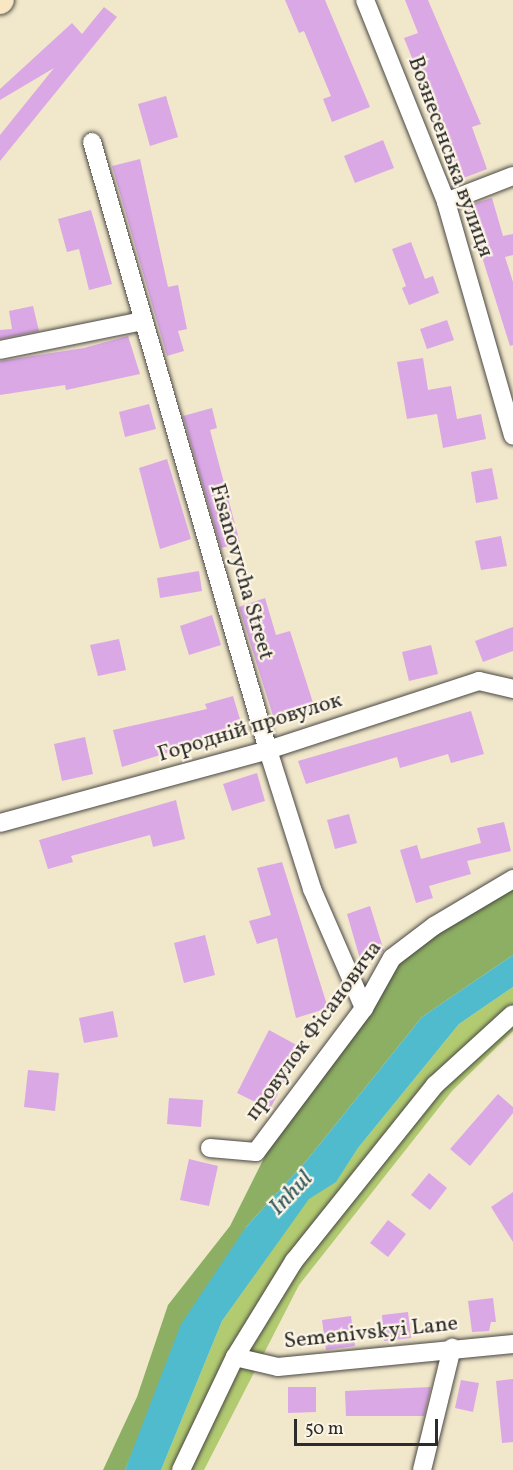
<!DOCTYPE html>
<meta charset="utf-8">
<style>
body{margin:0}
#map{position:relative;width:513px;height:1470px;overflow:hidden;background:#f1e7ca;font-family:Vollkorn,serif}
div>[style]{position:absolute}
.green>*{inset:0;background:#b2cb71}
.forest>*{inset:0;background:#8daf63}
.water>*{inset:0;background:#50bbcd}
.building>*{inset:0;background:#dba8e6}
.roads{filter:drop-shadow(0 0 2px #494743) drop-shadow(0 0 2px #494743)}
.minor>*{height:18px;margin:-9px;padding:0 9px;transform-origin:9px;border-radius:9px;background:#fff}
.secondary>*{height:26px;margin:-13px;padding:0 13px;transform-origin:13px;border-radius:13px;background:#f9e7c3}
span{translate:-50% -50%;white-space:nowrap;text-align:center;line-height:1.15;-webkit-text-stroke:4.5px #fcf5e5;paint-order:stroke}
.street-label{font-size:22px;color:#2b2b2b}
.water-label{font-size:24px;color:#385d64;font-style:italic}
.scale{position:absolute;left:294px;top:1419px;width:144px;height:27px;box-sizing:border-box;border:3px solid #2b2b2b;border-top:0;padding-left:8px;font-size:18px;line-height:21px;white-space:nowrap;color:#2b2b2b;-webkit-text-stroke:4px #fcf5e5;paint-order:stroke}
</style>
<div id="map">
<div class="green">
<div style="clip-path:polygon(513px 987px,513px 1031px,452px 1091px,299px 1285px,204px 1470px,161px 1470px,222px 1321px,309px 1198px,336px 1181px,358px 1148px,459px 1024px)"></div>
</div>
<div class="forest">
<div style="clip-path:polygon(513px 887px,513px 955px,422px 1017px,307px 1160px,246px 1227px,154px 1401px,125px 1470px,103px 1470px,137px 1397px,168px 1305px,230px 1226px,283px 1120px,401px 958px,476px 902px)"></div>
</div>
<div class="water">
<div style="clip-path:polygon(513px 955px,513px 987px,459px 1024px,358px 1148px,336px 1182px,309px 1199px,222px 1321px,161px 1470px,125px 1470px,181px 1324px,246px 1227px,307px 1160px,422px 1017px)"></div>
</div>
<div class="building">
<div style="clip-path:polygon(285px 0,325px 0,370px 107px,332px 122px,323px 99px,331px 96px,304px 31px,299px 33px)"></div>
<div style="clip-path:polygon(405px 0,428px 0,481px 124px,472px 127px,487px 169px,461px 179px,404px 38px,418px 33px)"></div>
<div style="clip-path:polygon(104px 7px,117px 17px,0 161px,0 135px,54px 68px,0 100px,0 89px,72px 23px,82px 34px)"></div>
<div style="clip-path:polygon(166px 96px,178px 137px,150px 146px,138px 104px)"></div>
<div style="clip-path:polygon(383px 140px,394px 168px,355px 183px,344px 156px)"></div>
<div style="clip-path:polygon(140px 159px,168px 287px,178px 285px,187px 329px,178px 331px,184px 351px,167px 356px,112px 166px)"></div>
<div style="clip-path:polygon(492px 198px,503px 236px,513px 234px,513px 255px,505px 257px,513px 282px,513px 345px,510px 346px,466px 206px)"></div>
<div style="clip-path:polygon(91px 210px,112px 284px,89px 290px,79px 249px,67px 252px,58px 219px)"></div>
<div style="clip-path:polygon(411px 242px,425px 279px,433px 276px,439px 293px,409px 305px,402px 288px,406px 286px,392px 249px)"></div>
<div style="clip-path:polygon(33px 306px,39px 331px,0 339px,0 330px,12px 329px,9px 311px)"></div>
<div style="clip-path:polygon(447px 320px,454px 340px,427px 349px,420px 329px)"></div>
<div style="clip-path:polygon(128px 336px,140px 374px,66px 390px,65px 385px,0 395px,0 361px,84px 348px)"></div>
<div style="clip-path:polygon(423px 358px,428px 390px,451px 386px,457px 419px,481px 414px,486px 439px,443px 448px,437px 414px,407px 419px,397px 362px)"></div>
<div style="clip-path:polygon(149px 404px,156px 429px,125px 437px,119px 412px)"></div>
<div style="clip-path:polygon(212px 408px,217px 428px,210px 430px,240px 543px,221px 548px,183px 416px)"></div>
<div style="clip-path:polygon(167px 459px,191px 539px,160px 549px,139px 468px)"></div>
<div style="clip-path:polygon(492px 468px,498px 499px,476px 503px,471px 472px)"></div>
<div style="clip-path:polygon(501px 536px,507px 566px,481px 570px,475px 541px)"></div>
<div style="clip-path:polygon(199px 571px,202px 591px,160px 598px,157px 578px)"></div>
<div style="clip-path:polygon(265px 598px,276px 635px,290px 631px,316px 712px,275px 722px,239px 607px)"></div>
<div style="clip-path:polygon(212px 615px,221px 645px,189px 655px,180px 626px)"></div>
<div style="clip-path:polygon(513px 627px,513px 651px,483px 662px,475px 641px)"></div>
<div style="clip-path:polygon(119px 639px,126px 670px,98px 676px,90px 645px)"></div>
<div style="clip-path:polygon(431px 645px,438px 674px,409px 681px,402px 652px)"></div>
<div style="clip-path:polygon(233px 696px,243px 729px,122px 767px,113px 730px,207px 709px,205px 704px)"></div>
<div style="clip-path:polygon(471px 711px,484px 754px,451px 763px,448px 754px,400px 768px,397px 757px,306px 784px,298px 761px)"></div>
<div style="clip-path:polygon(85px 737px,93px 774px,62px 781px,54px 744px)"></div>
<div style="clip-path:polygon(257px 773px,265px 801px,232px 811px,223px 784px)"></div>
<div style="clip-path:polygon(176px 800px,185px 839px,153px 847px,150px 835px,71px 856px,73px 862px,48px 869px,39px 840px)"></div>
<div style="clip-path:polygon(349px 814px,357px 843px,335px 849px,327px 820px)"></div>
<div style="clip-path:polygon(504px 822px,511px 851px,467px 861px,471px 874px,429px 886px,433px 898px,416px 903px,400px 850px,417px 845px,421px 859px,481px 843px,477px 828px)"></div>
<div style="clip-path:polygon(282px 862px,328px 1008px,296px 1018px,277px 938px,257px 944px,249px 921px,271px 915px,257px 868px)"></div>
<div style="clip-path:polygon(370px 906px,384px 951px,360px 959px,347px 914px)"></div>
<div style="clip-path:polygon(205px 935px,215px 975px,184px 983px,174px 943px)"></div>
<div style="clip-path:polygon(113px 1011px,118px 1037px,84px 1043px,79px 1018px)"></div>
<div style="clip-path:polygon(269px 1030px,302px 1048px,270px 1109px,237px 1093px)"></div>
<div style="clip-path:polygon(28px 1070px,59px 1073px,55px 1111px,24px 1107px)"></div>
<div style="clip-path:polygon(498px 1094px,513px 1107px,513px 1113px,470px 1166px,450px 1149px)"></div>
<div style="clip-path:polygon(169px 1098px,203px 1100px,201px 1127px,167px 1124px)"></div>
<div style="clip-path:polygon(189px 1159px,218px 1166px,209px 1206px,180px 1200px)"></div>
<div style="clip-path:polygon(429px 1173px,447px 1188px,430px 1210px,411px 1195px)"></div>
<div style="clip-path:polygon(513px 1192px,513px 1242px,491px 1207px)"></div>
<div style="clip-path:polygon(388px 1220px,406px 1234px,388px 1257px,370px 1243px)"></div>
<div style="clip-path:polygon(493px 1298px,496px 1322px,491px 1322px,489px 1331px,472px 1332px,468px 1301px)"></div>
<div style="clip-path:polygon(408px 1312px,411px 1338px,384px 1341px,382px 1315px)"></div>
<div style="clip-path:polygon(351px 1316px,355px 1346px,326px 1350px,322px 1320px)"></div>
<div style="clip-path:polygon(513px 1379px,513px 1442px,502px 1443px,496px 1381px)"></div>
<div style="clip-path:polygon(461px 1380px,479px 1383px,473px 1412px,455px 1408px)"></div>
<div style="clip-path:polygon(288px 1387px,316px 1387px,316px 1412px,288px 1413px)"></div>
<div style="clip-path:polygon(431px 1387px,424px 1416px,346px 1416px,345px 1391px)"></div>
</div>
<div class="roads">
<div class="minor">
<div style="left:365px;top:0;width:218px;rotate:68.1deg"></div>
<div style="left:446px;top:202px;width:243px;rotate:74deg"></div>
<div style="left:92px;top:142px;width:633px;rotate:73.86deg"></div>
<div style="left:268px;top:750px;width:146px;rotate:72.4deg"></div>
<div style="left:312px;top:889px;width:130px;rotate:66.4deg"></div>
<div style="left:446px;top:202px;width:72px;rotate:-21.2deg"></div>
<div style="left:0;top:350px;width:146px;rotate:-11.5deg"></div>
<div style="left:0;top:823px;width:278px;rotate:-15.2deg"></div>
<div style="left:268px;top:750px;width:222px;rotate:-18.1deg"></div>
<div style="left:479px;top:681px;width:35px;rotate:13deg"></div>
<div style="left:210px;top:1148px;width:46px;rotate:5deg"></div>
<div style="left:256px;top:1152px;width:180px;rotate:-53.1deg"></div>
<div style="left:364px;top:1008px;width:57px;rotate:-60.8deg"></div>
<div style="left:392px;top:958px;width:53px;rotate:-37.3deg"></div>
<div style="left:434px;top:926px;width:92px;rotate:-30.7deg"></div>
<div style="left:235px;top:1357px;width:44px;rotate:13.1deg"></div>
<div style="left:278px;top:1367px;width:236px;rotate:-5.6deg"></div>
<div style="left:181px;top:1470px;width:125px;rotate:-64.5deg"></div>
<div style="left:235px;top:1357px;width:113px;rotate:-58.4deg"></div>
<div style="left:294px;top:1261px;width:226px;rotate:-51.3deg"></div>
<div style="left:435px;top:1085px;width:105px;rotate:-42.3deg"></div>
<div style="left:422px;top:1470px;width:126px;rotate:-76.2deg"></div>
</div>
<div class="secondary">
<div style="left:0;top:1px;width:1px;rotate:-45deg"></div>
</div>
</div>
<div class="street-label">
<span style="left:450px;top:157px;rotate:70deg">Вознесенська вулиця</span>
<span style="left:241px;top:572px;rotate:74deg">Fisanovycha Street</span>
<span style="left:250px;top:728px;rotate:-17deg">Городній провулок</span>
<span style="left:314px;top:1031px;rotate:-54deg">провулок Фісановича</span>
<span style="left:371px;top:1333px;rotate:-6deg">Semenivskyi Lane</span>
</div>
<div class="water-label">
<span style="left:292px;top:1194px;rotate:-46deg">Inhul</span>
</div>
<div class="scale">50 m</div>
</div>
